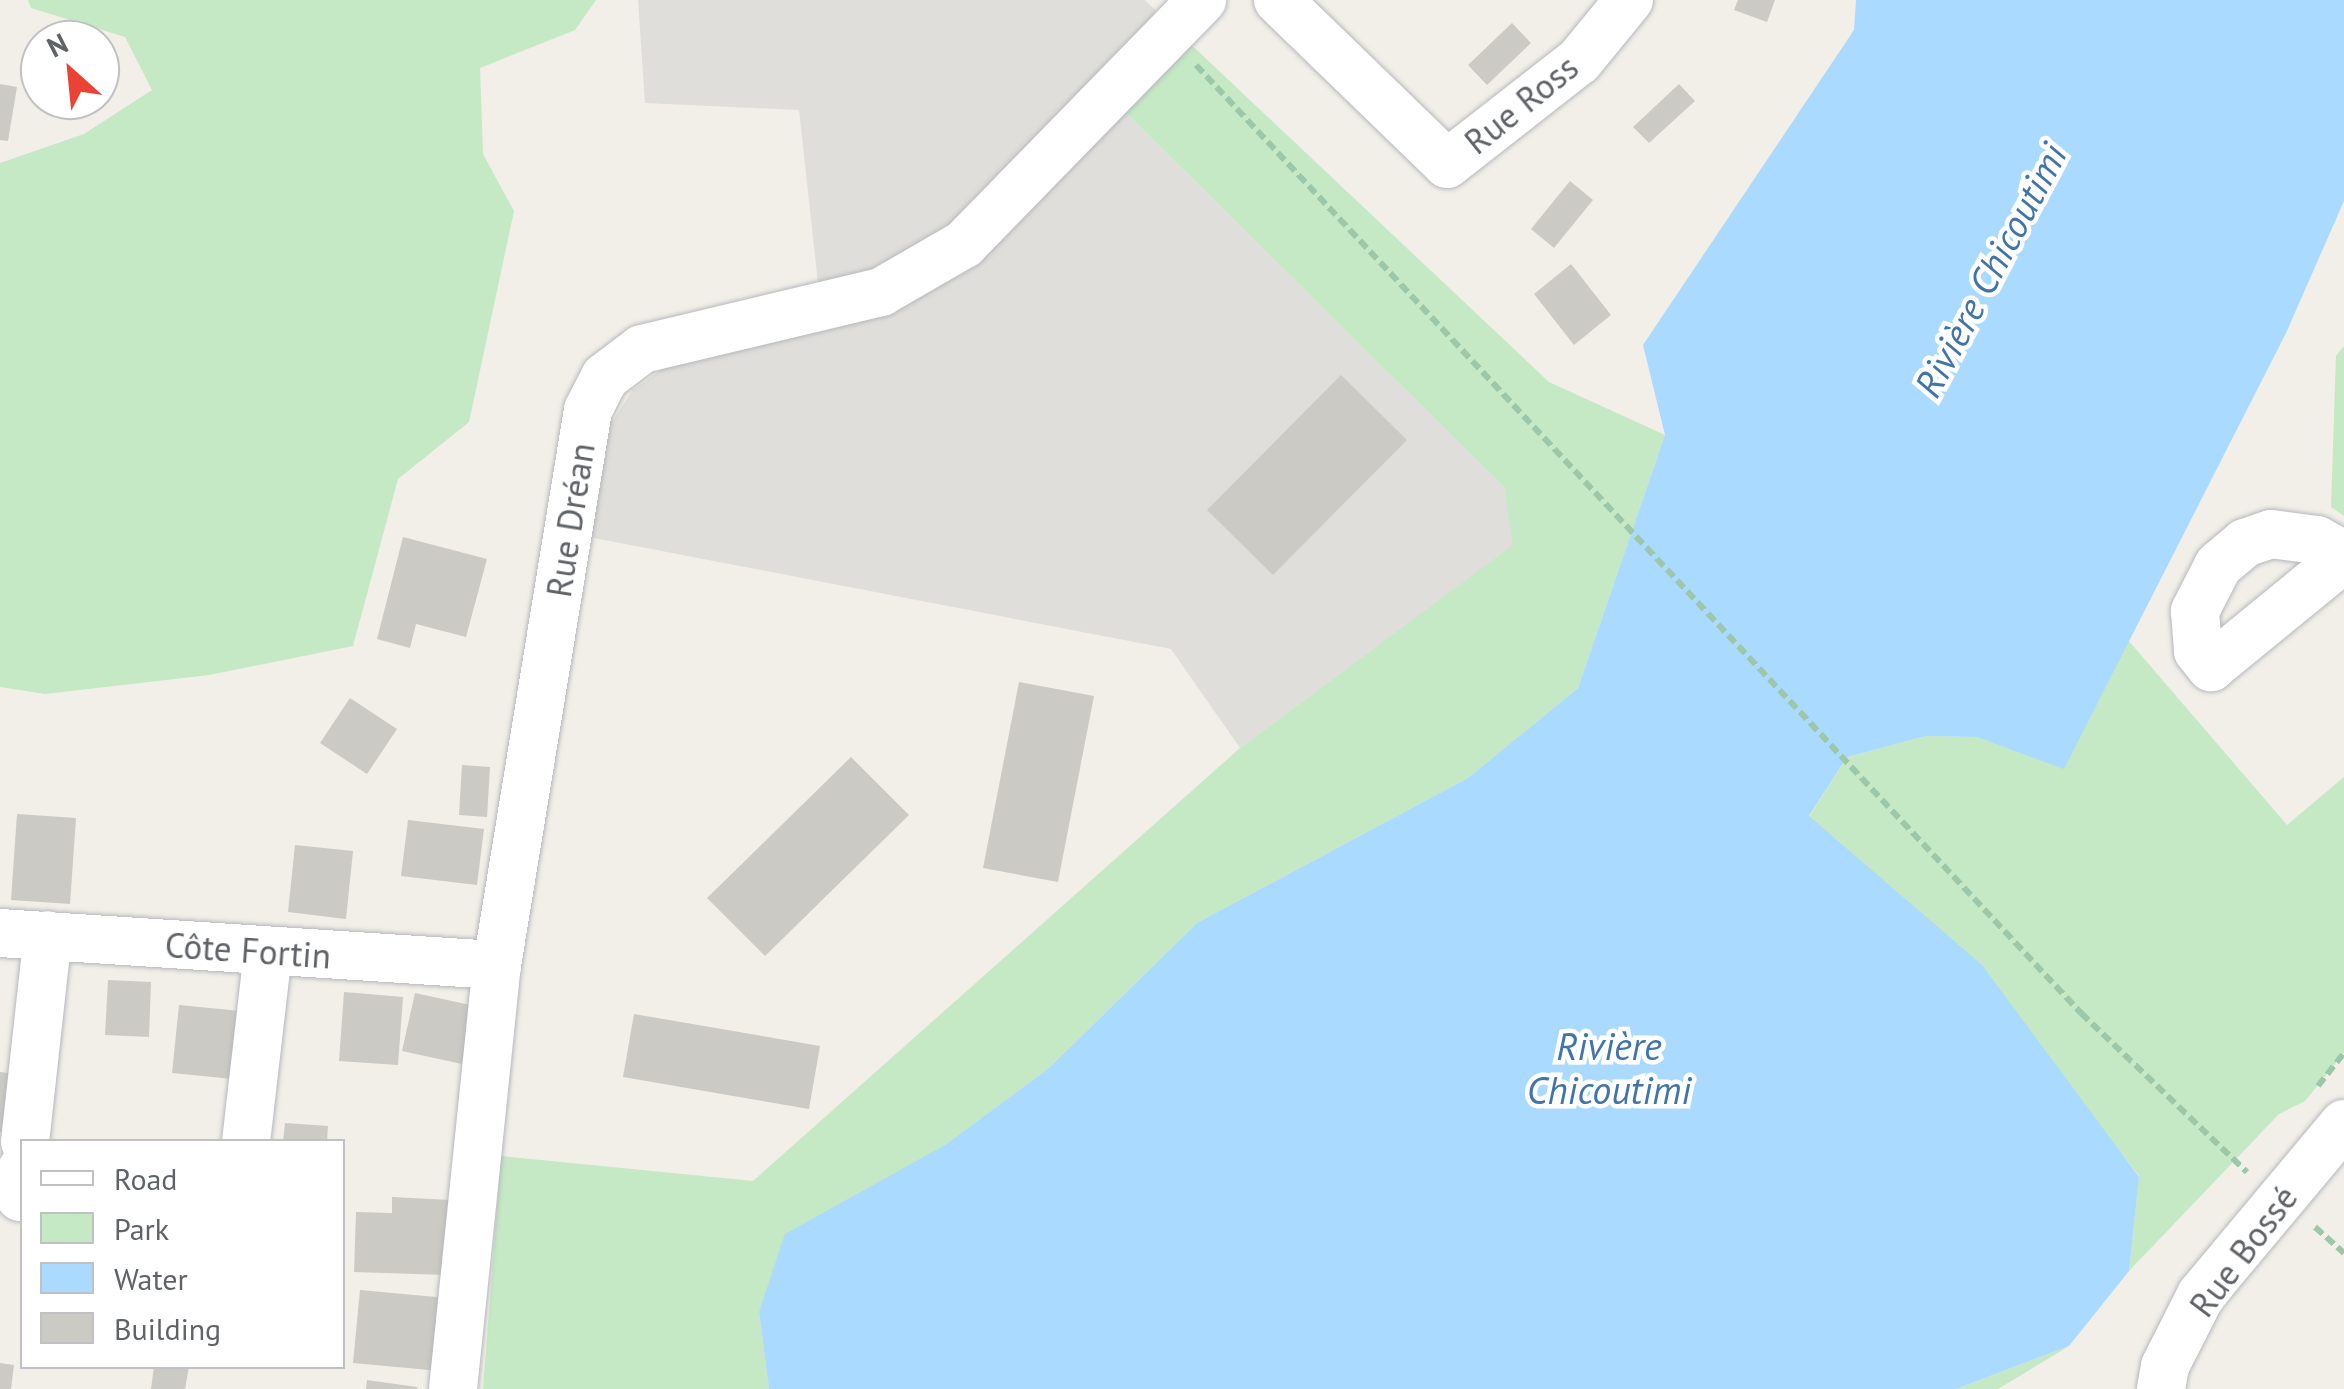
<!DOCTYPE html>
<meta charset="utf-8">
<style>
body{margin:0}
#map{position:relative;width:2344px;height:1389px;overflow:hidden;background:#f1efe8;font-family:"PT Sans",sans-serif}
div>[style]{position:absolute}
.industrial>*{inset:0;background:#e0deda}
.green>*{inset:0;background:#c5e8c5}
.water>*{inset:0;background:#aadaff}
.building>*{inset:0;background:#cccac5}
.path>*{height:6px;margin-top:-3px;transform-origin:0;background:repeating-linear-gradient(90deg,#9cc7a9 0 10px,transparent 0 15px)}
.roads{filter:drop-shadow(0 0 2px #b5b8bc) drop-shadow(0 0 2px #b5b8bc)}
.minor>*{height:48px;margin:-24px;padding:0 24px;transform-origin:24px;border-radius:24px;background:#fff}
span{translate:-50% -50%;white-space:nowrap;text-align:center;line-height:1.15;-webkit-text-stroke:9px #fff;paint-order:stroke}
.street-label{font-size:35px;color:#5f6368}
.water-label{font-size:38px;color:#4174aa;font-style:italic}
.legend{position:absolute;left:20px;top:1139px;width:325px;height:230px;box-sizing:border-box;background:#fff;border:2px solid #bfc1c3;margin:0;padding:12px 18px;list-style:none;font-size:30px;color:#5f6368}
.legend li{display:flex;align-items:center;gap:20px;height:50px}
.legend b{width:50px;border:2px solid #bfc1c3}
.north{position:absolute;left:20px;top:20px;width:100px;height:100px;box-sizing:border-box;background:#fff;border:2px solid #bfc1c3;border-radius:50%;rotate:333deg;font-size:28px;font-weight:700;line-height:40px;text-align:center;color:#5f6368}
.north::after{content:'';display:block;margin:auto;width:35px;height:45px;background:#ea4335;clip-path:polygon(50% 0,100% 100%,50% 72%,0 100%)}
</style>
<div id="map">
<div class="industrial">
<div style="clip-path:polygon(638px 0,1145px 0,1183px 37px,1116px 103px,1504px 487px,1514px 545px,1240px 748px,1171px 649px,589px 537px,609px 426px,633px 390px,669px 364px,822px 320px,799px 110px,645px 103px)"></div>
</div>
<div class="green">
<div style="clip-path:polygon(28px 0,596px 0,575px 30px,480px 68px,483px 154px,514px 211px,469px 422px,398px 479px,353px 646px,209px 675px,45px 694px,0 687px,0 163px,84px 134px,152px 90px,125px 37px,31px 8px)"></div>
<div style="clip-path:polygon(1183px 37px,1549px 382px,1665px 435px,1578px 688px,1468px 778px,1197px 923px,1049px 1068px,945px 1145px,759px 1312px,769px 1389px,483px 1389px,501px 1156px,753px 1181px,1240px 748px,1513px 545px,1504px 487px,1116px 103px)"></div>
<div style="clip-path:polygon(2344px 346px,2344px 516px,2331px 507px,2336px 356px)"></div>
<div style="clip-path:polygon(2128px 640px,2287px 825px,2344px 777px,2344px 1053px,2305px 1101px,2279px 1114px,2129px 1271px,2139px 1176px,2103px 1130px,1809px 817px,1847px 757px,1926px 736px,1977px 737px,2064px 768px)"></div>
<div style="clip-path:polygon(2069px 1346px,1998px 1389px,1956px 1389px)"></div>
</div>
<div class="water">
<div style="clip-path:polygon(1856px 0,2344px 0,2344px 201px,2286px 333px,2064px 769px,1977px 737px,1926px 736px,1847px 757px,1809px 816px,1982px 965px,2139px 1177px,2129px 1271px,2069px 1346px,1956px 1389px,769px 1389px,759px 1312px,785px 1234px,945px 1145px,1049px 1068px,1197px 923px,1468px 778px,1578px 688px,1665px 435px,1643px 345px,1854px 30px)"></div>
</div>
<div class="building">
<div style="clip-path:polygon(1738px 0,1775px 0,1767px 22px,1734px 10px)"></div>
<div style="clip-path:polygon(1512px 23px,1531px 43px,1487px 85px,1468px 65px)"></div>
<div style="clip-path:polygon(0 84px,17px 87px,8px 141px,0 140px)"></div>
<div style="clip-path:polygon(1679px 84px,1695px 101px,1649px 143px,1633px 127px)"></div>
<div style="clip-path:polygon(1570px 181px,1593px 200px,1554px 248px,1531px 229px)"></div>
<div style="clip-path:polygon(1571px 264px,1611px 315px,1574px 345px,1534px 294px)"></div>
<div style="clip-path:polygon(1341px 375px,1407px 440px,1273px 575px,1207px 510px)"></div>
<div style="clip-path:polygon(403px 537px,487px 559px,466px 637px,416px 624px,410px 648px,377px 639px)"></div>
<div style="clip-path:polygon(1019px 682px,1094px 696px,1058px 882px,983px 868px)"></div>
<div style="clip-path:polygon(350px 698px,397px 729px,367px 774px,320px 743px)"></div>
<div style="clip-path:polygon(851px 757px,909px 815px,765px 956px,707px 898px)"></div>
<div style="clip-path:polygon(462px 765px,490px 767px,487px 817px,459px 815px)"></div>
<div style="clip-path:polygon(17px 814px,76px 818px,70px 904px,11px 900px)"></div>
<div style="clip-path:polygon(408px 820px,484px 829px,477px 885px,401px 876px)"></div>
<div style="clip-path:polygon(295px 845px,353px 851px,346px 919px,288px 912px)"></div>
<div style="clip-path:polygon(108px 980px,151px 982px,149px 1037px,105px 1035px)"></div>
<div style="clip-path:polygon(344px 992px,403px 997px,398px 1065px,339px 1061px)"></div>
<div style="clip-path:polygon(415px 993px,475px 1006px,462px 1064px,402px 1051px)"></div>
<div style="clip-path:polygon(179px 1005px,240px 1011px,233px 1079px,172px 1073px)"></div>
<div style="clip-path:polygon(634px 1014px,820px 1046px,809px 1109px,623px 1077px)"></div>
<div style="clip-path:polygon(0 1072px,14px 1074px,6px 1133px,0 1132px)"></div>
<div style="clip-path:polygon(285px 1123px,328px 1126px,327px 1142px,283px 1142px)"></div>
<div style="clip-path:polygon(392px 1197px,450px 1200px,447px 1275px,354px 1272px,356px 1212px,392px 1213px)"></div>
<div style="clip-path:polygon(360px 1290px,447px 1298px,440px 1371px,353px 1363px)"></div>
<div style="clip-path:polygon(0 1363px,14px 1365px,11px 1389px,0 1389px)"></div>
<div style="clip-path:polygon(154px 1366px,189px 1366px,185px 1389px,151px 1389px)"></div>
<div style="clip-path:polygon(367px 1380px,417px 1387px,417px 1389px,366px 1389px)"></div>
</div>
<div class="path">
<div style="left:1196px;top:65px;width:1297px;rotate:46.97deg"></div>
<div style="left:2081px;top:1013px;width:230px;rotate:43.8deg"></div>
<div style="left:2318px;top:1086px;width:42px;rotate:-51.8deg"></div>
<div style="left:2315px;top:1227px;width:39px;rotate:42deg"></div>
</div>
<div class="roads">
<div class="minor">
<div style="left:1278px;top:0;width:235px;rotate:44.1deg"></div>
<div style="left:1447px;top:164px;width:167px;rotate:-38deg"></div>
<div style="left:1579px;top:61px;width:79px;rotate:-50.7deg"></div>
<div style="left:2344px;top:555px;width:31px;rotate:-151deg"></div>
<div style="left:2317px;top:540px;width:46px;rotate:-172.6deg"></div>
<div style="left:2271px;top:534px;width:28px;rotate:161deg"></div>
<div style="left:2245px;top:543px;width:35px;rotate:140deg"></div>
<div style="left:2218px;top:566px;width:51px;rotate:117.1deg"></div>
<div style="left:2195px;top:611px;width:40px;rotate:85.7deg"></div>
<div style="left:2198px;top:651px;width:21px;rotate:51deg"></div>
<div style="left:2211px;top:667px;width:172px;rotate:-39.3deg"></div>
<div style="left:0;top:933px;width:498px;rotate:3.7deg"></div>
<div style="left:25px;top:1142px;width:208px;rotate:-83.7deg"></div>
<div style="left:246px;top:1142px;width:191px;rotate:-83.4deg"></div>
<div style="left:20px;top:1197px;width:28px;rotate:-86deg"></div>
<div style="left:453px;top:1389px;width:426px;rotate:-84.1deg"></div>
<div style="left:497px;top:965px;width:562px;rotate:-80.69deg"></div>
<div style="left:588px;top:410px;width:37px;rotate:-63deg"></div>
<div style="left:605px;top:377px;width:46px;rotate:-37.1deg"></div>
<div style="left:642px;top:349px;width:246px;rotate:-13.4deg"></div>
<div style="left:881px;top:292px;width:96px;rotate:-30deg"></div>
<div style="left:964px;top:244px;width:341px;rotate:-45.7deg"></div>
<div style="left:2161px;top:1389px;width:23px;rotate:-80deg"></div>
<div style="left:2165px;top:1366px;width:80px;rotate:-63.1deg"></div>
<div style="left:2201px;top:1295px;width:223px;rotate:-50.1deg"></div>
</div>
</div>
<div class="street-label">
<span style="left:1521px;top:104px;rotate:-39deg">Rue Ross</span>
<span style="left:570px;top:520px;rotate:-81deg">Rue Dréan</span>
<span style="left:248px;top:950px;rotate:4deg">Côte Fortin</span>
<span style="left:2243px;top:1251px;rotate:-53deg">Rue Bossé</span>
</div>
<div class="water-label">
<span style="left:1990px;top:270px;rotate:-62deg">Rivière Chicoutimi</span>
<span style="left:1609px;top:1068px">Rivière<br>Chicoutimi</span>
</div>
<ul class="legend">
<li><b style="height:12px;background:#fff"></b>Road</li>
<li><b style="height:28px;background:#c5e8c5"></b>Park</li>
<li><b style="height:28px;background:#aadaff"></b>Water</li>
<li><b style="height:28px;background:#cccac5"></b>Building</li>
</ul>
<div class="north">N</div>
</div>
